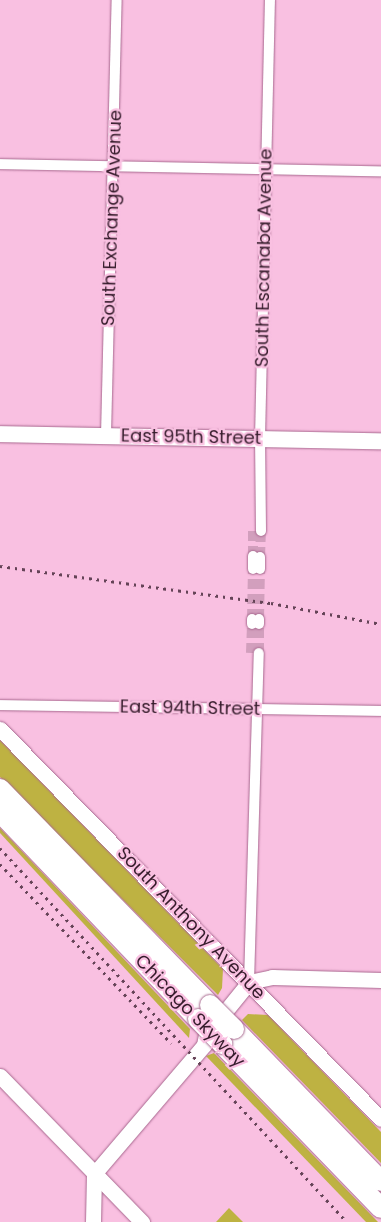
<!DOCTYPE html>
<style>
body{margin:0}
#map{position:relative;width:381px;height:1222px;overflow:hidden;background:#f9c0e1;font-family:Poppins,sans-serif}
div>[style]{position:absolute}
.green>*{inset:0;background:#beb242}
.street-tunnel>*{height:10px;margin-top:-5px;transform-origin:0;background:repeating-linear-gradient(90deg,#d29fbd 0 10px,transparent 0 15px)}
.roads{filter:drop-shadow(0 0 1px #a8688f) drop-shadow(0 0 1px #a8688f)}
.street>*{height:10px;margin:-5px;padding:0 5px;transform-origin:5px;border-radius:5px;background:#fff}
.secondary>*{height:15px;margin:-7.5px;padding:0 7.5px;transform-origin:7.5px;border-radius:7.5px;background:#fff}
.primary>*{height:16px;margin:-8px;padding:0 8px;transform-origin:8px;border-radius:8px;background:#fff}
.highway>*{height:20px;margin:-10px;padding:0 10px;transform-origin:10px;border-radius:10px;background:#fff}
.rail>*{height:2.5px;margin-top:-1.25px;transform-origin:0;background:repeating-linear-gradient(90deg,#654357 0 2.5px,transparent 0 7.5px)}
.bridges{filter:drop-shadow(0 0 1px #a8688f) drop-shadow(0 0 1px #a8688f)}
.highway-bridge>*{height:20px;margin:-10px;padding:0 10px;transform-origin:10px;border-radius:10px;background:#fff}
span{translate:-50% -50%;white-space:nowrap;text-align:center;line-height:1.15;-webkit-text-stroke:4.5px #f9c0e1;paint-order:stroke}
.street-label{font-size:18px;color:#361c2c}
</style>
<div id="map">
<div class="green">
<div style="clip-path:polygon(0 740px,223px 969px,222px 988px,218px 995px,0 777px)"></div>
<div style="clip-path:polygon(0 828px,190px 1029px,189px 1038px,0 833px)"></div>
<div style="clip-path:polygon(248px 1014px,268px 1015px,381px 1132px,381px 1163px,242px 1020px)"></div>
<div style="clip-path:polygon(214px 1053px,378px 1222px,366px 1222px,206px 1056px)"></div>
<div style="clip-path:polygon(229px 1208px,243px 1222px,216px 1222px)"></div>
</div>
<div class="street-tunnel">
<div style="left:253px;top:556px;width:26px;rotate:-90deg"></div>
<div style="left:260px;top:557px;width:26px;rotate:-88deg"></div>
<div style="left:252px;top:619px;width:50px;rotate:-88.9deg"></div>
<div style="left:259px;top:619px;width:50px;rotate:-88.9deg"></div>
<div style="left:251px;top:653px;width:29px;rotate:-88deg"></div>
<div style="left:259px;top:653px;width:29px;rotate:-90deg"></div>
</div>
<div class="roads">
<div class="street">
<div style="left:0;top:164px;width:381px;rotate:1.1deg"></div>
<div style="left:106px;top:435px;width:435px;rotate:-88.6deg"></div>
<div style="left:261px;top:531px;width:93px;rotate:-90.6deg"></div>
<div style="left:260px;top:438px;width:438px;rotate:-88.7deg"></div>
<div style="left:253px;top:569px;width:13px;rotate:-90deg"></div>
<div style="left:260px;top:569px;width:12px;rotate:-90deg"></div>
<div style="left:252px;top:624px;width:5px;rotate:-90deg"></div>
<div style="left:259px;top:624px;width:5px;rotate:-90deg"></div>
<div style="left:0;top:705px;width:381px;rotate:0.9deg"></div>
<div style="left:249px;top:982px;width:329px;rotate:-88.3deg"></div>
</div>
<div class="secondary">
<div style="left:0;top:729px;width:545px;rotate:45.67deg"></div>
<div style="left:0;top:1076px;width:204px;rotate:45.8deg"></div>
<div style="left:93px;top:1222px;width:48px;rotate:-88.8deg"></div>
<div style="left:94px;top:1174px;width:170px;rotate:-49.5deg"></div>
<div style="left:204px;top:1045px;width:10px;rotate:-79deg"></div>
<div style="left:206px;top:1035px;width:68px;rotate:-50.9deg"></div>
<div style="left:249px;top:982px;width:24px;rotate:-12deg"></div>
<div style="left:272px;top:977px;width:109px;rotate:1.6deg"></div>
</div>
<div class="primary">
<div style="left:0;top:434px;width:381px;rotate:1.1deg"></div>
</div>
<div class="highway">
<div style="left:0;top:789px;width:301px;rotate:45.8deg"></div>
<div style="left:0;top:812px;width:286px;rotate:46.3deg"></div>
<div style="left:234px;top:1029px;width:211px;rotate:46deg"></div>
<div style="left:222px;top:1044px;width:228px;rotate:45.9deg"></div>
</div>
</div>
<div class="rail">
<div style="left:0;top:566px;width:274px;rotate:7.8deg"></div>
<div style="left:271px;top:603px;width:112px;rotate:10.8deg"></div>
<div style="left:0;top:848px;width:510px;rotate:47.14deg"></div>
<div style="left:0;top:864px;width:248px;rotate:46.3deg"></div>
</div>
<div class="bridges">
<div class="highway-bridge">
<div style="left:210px;top:1005px;width:34px;rotate:45deg"></div>
<div style="left:198px;top:1019px;width:35px;rotate:46deg"></div>
</div>
</div>
<div class="street-label">
<span style="left:112px;top:218px;rotate:-88deg">South Exchange Avenue</span>
<span style="left:264px;top:258px;rotate:-89deg">South Escanaba Avenue</span>
<span style="left:191px;top:437px;rotate:1deg">East 95th Street</span>
<span style="left:190px;top:708px;rotate:1deg">East 94th Street</span>
<span style="left:191px;top:923px;rotate:46deg">South Anthony Avenue</span>
<span style="left:190px;top:1011px;rotate:46deg">Chicago Skyway</span>
</div>
</div>
